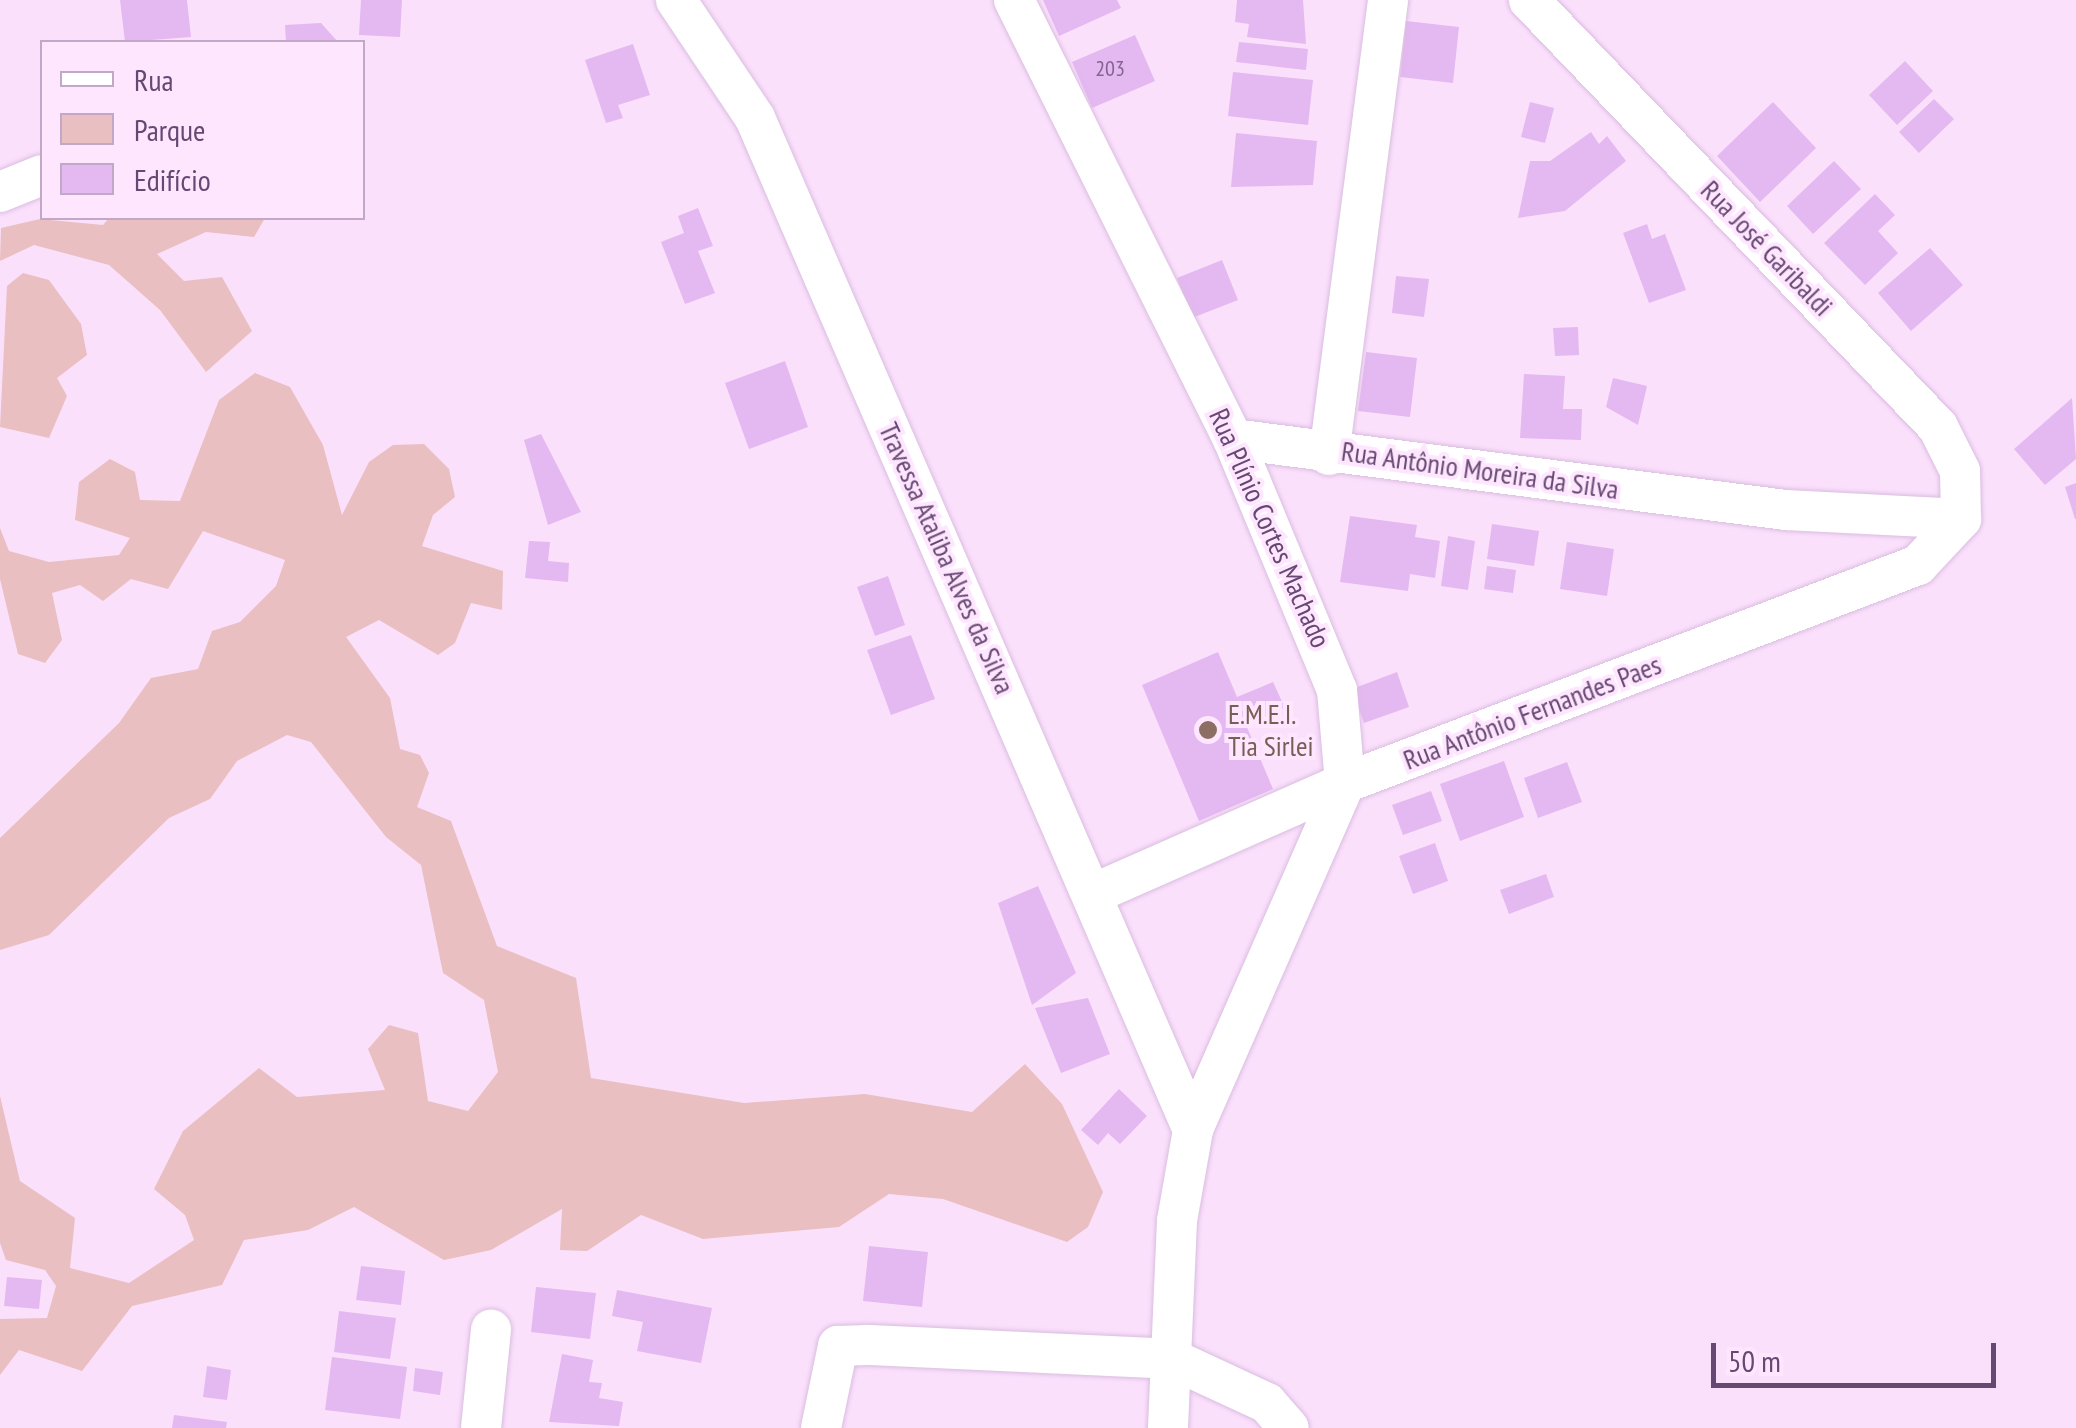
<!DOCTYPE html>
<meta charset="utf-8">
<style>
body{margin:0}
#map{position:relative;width:2076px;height:1428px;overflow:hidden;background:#fbe0fc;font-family:"PT Sans Narrow",sans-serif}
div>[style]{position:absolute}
.green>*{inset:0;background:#e9bfc1}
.building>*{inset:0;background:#e4b8f1}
.roads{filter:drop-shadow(0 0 2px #dabde0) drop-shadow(0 0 2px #dabde0)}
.minor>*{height:40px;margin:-20px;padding:0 20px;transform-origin:20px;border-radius:20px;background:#fff}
.dots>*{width:28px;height:28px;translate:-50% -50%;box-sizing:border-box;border:5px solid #fee6ff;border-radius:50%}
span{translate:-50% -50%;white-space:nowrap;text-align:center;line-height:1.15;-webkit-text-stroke:8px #fee6ff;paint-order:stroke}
.number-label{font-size:22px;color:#866492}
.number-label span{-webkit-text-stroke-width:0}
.street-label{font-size:28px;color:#674872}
.education-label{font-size:28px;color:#785e54}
.left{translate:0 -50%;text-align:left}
.legend{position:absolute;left:40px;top:40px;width:325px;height:180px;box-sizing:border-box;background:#fee6ff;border:2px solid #c2a7c7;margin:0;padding:12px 18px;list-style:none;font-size:30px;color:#674872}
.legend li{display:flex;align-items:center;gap:20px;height:50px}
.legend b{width:50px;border:2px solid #c2a7c7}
.scale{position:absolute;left:1711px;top:1343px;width:285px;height:45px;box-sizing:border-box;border:5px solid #674872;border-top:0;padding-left:12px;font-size:30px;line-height:35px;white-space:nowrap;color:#674872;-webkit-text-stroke:8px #fee6ff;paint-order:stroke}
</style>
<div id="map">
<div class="green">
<div style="clip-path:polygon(109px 218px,265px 218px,254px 237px,206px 232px,157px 254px,184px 281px,222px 277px,252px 331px,206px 372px,160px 310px,109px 265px,34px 245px,0 261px,1px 228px,40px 219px,103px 225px)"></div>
<div style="clip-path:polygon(23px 273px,49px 280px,81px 324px,87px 355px,57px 378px,67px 396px,49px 438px,0 427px,7px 286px)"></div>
<div style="clip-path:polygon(255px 373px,290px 387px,323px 445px,342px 515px,369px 462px,393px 445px,424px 444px,449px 469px,455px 497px,433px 515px,422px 546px,503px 571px,502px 610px,471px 603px,455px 643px,438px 655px,379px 620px,346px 637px,390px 698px,400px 749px,420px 755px,429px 773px,417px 807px,451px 821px,497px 946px,576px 978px,591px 1078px,744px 1103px,865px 1094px,972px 1112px,1025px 1064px,1062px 1104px,1103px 1192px,1088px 1227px,1067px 1242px,943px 1199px,889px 1194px,839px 1227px,703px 1239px,641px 1215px,587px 1251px,560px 1250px,562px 1209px,491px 1250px,444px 1260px,354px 1207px,308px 1230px,244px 1240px,222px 1285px,132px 1306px,82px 1371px,19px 1350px,0 1375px,0 1319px,47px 1318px,56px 1286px,45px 1270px,6px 1260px,0 1243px,0 1096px,20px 1181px,75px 1218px,70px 1268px,129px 1283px,194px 1240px,185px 1215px,154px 1189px,183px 1131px,259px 1068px,297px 1097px,385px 1090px,368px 1049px,389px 1025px,418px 1033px,428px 1101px,468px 1111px,498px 1072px,484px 1000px,443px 973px,421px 865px,386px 837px,311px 742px,287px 735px,237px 761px,210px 799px,169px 818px,49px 935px,0 950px,0 838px,119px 723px,151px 678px,198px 669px,212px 631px,240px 622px,276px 586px,285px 560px,203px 531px,168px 589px,131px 579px,103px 601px,80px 585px,52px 593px,62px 640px,45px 663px,18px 654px,0 579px,0 528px,9px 551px,49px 562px,119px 555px,130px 538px,75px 520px,79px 482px,110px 459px,135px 472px,140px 500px,180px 501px,219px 400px)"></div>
</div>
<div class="building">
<div style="clip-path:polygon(120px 0,187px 0,191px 37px,125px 42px)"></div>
<div style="clip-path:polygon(361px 0,402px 0,400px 37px,359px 35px)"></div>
<div style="clip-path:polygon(1043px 0,1117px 0,1121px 8px,1059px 36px)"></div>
<div style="clip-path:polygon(1237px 0,1303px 0,1306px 44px,1247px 37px,1249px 24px,1235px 22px)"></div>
<div style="clip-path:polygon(1406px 21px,1459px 27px,1453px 83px,1400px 77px)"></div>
<div style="clip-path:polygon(321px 23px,338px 42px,286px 42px,285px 25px)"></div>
<div style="clip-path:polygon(1135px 35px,1155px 81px,1092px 108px,1072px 62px)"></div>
<div style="clip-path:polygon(1239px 42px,1308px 49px,1306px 70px,1236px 62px)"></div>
<div style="clip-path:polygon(633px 44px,650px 95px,618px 105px,623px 118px,606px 123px,585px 60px)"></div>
<div style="clip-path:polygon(1905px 61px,1933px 91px,1897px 125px,1869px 95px)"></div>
<div style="clip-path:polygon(1233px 72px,1313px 80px,1308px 125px,1228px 116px)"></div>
<div style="clip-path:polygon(1934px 99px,1954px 119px,1919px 153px,1899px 132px)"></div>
<div style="clip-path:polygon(1530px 102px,1554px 108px,1545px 143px,1521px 137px)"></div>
<div style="clip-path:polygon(1773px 102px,1816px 148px,1760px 202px,1717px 156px)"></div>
<div style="clip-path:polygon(1591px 132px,1599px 144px,1607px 136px,1626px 161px,1565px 211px,1518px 218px,1530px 161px,1550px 161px)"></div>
<div style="clip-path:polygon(1236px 133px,1317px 141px,1313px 185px,1231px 187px)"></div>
<div style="clip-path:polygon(1834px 161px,1861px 189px,1813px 234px,1787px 206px)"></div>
<div style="clip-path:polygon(1875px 194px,1895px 215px,1878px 231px,1898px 253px,1865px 285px,1824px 243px)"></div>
<div style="clip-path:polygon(698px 208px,713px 246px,698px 251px,715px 293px,685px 304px,661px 242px,684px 233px,678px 216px)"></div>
<div style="clip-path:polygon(1647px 224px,1652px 239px,1665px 234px,1686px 290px,1649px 303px,1623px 233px)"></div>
<div style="clip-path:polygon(1930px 248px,1963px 285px,1911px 331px,1878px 293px)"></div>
<div style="clip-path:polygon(1222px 260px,1238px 300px,1192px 318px,1177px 278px)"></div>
<div style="clip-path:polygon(1396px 276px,1429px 279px,1424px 317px,1392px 313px)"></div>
<div style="clip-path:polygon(1578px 327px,1579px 355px,1555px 356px,1553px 328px)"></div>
<div style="clip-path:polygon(1366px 352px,1417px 358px,1410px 417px,1358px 411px)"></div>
<div style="clip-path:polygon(785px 361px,808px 427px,749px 449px,725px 383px)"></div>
<div style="clip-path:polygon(1524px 374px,1565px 376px,1563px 409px,1582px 409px,1581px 440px,1520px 438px)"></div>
<div style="clip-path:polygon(1613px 378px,1647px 386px,1638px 425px,1606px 407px)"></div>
<div style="clip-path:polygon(2072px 398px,2076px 459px,2045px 485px,2014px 449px)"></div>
<div style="clip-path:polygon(541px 434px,581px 512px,548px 525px,524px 440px)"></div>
<div style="clip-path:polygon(2076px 483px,2076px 519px,2075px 519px,2065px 487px)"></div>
<div style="clip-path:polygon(1350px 516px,1417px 525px,1415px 537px,1440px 541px,1435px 578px,1410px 574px,1408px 591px,1340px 582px)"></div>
<div style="clip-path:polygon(1492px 524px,1539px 531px,1534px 566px,1487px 559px)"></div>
<div style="clip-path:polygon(1448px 536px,1475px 541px,1468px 590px,1441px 586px)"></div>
<div style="clip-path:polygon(529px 541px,550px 542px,548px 561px,569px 563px,568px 582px,525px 578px)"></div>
<div style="clip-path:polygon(1567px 542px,1614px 549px,1607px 596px,1560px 589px)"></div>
<div style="clip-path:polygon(1487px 566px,1516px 570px,1513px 593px,1484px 589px)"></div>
<div style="clip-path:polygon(888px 576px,905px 625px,875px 636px,857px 587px)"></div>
<div style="clip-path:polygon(911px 635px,935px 699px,891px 715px,867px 650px)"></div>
<div style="clip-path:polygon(1218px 652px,1237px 697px,1273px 682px,1285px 708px,1246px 725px,1273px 789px,1199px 821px,1142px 685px)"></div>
<div style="clip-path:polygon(1397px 672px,1409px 707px,1364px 723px,1352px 689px)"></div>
<div style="clip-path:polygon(1504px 761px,1524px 817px,1460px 841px,1440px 784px)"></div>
<div style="clip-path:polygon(1567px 762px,1582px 802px,1538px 818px,1524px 778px)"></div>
<div style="clip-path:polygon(1431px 791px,1442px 821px,1403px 835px,1392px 805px)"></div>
<div style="clip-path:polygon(1435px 843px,1448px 881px,1413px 894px,1399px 856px)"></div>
<div style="clip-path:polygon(1546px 874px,1554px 897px,1509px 914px,1500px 890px)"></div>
<div style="clip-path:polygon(1038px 886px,1076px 973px,1032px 1005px,998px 903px)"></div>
<div style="clip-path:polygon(1088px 998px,1110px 1054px,1061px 1073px,1035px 1008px)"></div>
<div style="clip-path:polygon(1119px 1089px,1147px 1116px,1120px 1144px,1108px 1133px,1098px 1145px,1081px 1130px)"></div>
<div style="clip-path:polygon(869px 1246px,928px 1252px,922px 1307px,863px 1301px)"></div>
<div style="clip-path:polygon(361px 1266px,405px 1271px,401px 1305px,356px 1300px)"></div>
<div style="clip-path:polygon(7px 1277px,42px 1280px,39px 1309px,4px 1306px)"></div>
<div style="clip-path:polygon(536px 1287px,596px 1293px,590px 1339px,531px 1332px)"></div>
<div style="clip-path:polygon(617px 1290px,712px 1308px,701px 1363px,637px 1351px,643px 1322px,612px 1316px)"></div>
<div style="clip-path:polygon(339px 1311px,396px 1318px,390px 1359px,334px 1352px)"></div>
<div style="clip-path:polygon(562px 1354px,593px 1360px,589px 1382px,602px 1383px,599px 1398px,623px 1402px,619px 1426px,549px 1422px)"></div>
<div style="clip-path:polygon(332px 1357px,407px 1367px,400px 1419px,325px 1410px)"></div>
<div style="clip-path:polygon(207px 1366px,231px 1370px,227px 1400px,203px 1397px)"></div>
<div style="clip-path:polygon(415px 1368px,443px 1372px,440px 1395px,413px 1391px)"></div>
<div style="clip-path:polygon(174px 1415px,227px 1422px,226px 1428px,172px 1428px)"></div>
</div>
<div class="roads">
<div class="minor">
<div style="left:676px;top:0;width:142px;rotate:56.2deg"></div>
<div style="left:755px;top:118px;width:1103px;rotate:66.6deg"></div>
<div style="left:1014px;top:0;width:491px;rotate:63.5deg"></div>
<div style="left:1233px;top:439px;width:272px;rotate:67.5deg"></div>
<div style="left:1337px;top:690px;width:93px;rotate:85.1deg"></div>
<div style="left:1345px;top:783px;width:379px;rotate:113.7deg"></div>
<div style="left:1193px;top:1130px;width:92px;rotate:100deg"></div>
<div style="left:1177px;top:1221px;width:207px;rotate:92.5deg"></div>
<div style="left:1529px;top:0;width:591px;rotate:46.23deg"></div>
<div style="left:1938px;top:427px;width:49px;rotate:63.4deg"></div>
<div style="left:1960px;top:471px;width:48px;rotate:88.8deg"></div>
<div style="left:0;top:192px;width:45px;rotate:-22deg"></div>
<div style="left:1233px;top:439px;width:558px;rotate:7.32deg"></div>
<div style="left:1786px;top:510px;width:175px;rotate:2.9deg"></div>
<div style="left:1329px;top:455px;width:459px;rotate:-82.6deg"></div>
<div style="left:1093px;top:894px;width:275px;rotate:-23.8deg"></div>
<div style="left:1345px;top:783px;width:613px;rotate:-20.83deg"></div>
<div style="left:1918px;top:565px;width:63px;rotate:-46.9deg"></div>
<div style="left:481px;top:1428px;width:99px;rotate:-84.2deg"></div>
<div style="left:821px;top:1428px;width:84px;rotate:-78.3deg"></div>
<div style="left:838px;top:1346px;width:30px;rotate:-2deg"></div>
<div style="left:868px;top:1345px;width:304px;rotate:2.6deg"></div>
<div style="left:1172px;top:1359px;width:105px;rotate:24.9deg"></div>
<div style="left:1267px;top:1403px;width:33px;rotate:49deg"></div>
</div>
</div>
<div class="dots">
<div style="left:1208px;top:730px;background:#8d6e63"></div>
</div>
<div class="number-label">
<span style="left:1110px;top:69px">203</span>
</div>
<div class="street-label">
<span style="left:1767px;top:248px;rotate:46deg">Rua José Garibaldi</span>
<span style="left:1480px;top:470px;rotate:8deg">Rua Antônio Moreira da Silva</span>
<span style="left:1270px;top:528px;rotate:66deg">Rua Plínio Cortes Machado</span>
<span style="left:947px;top:558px;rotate:66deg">Travessa Ataliba Alves da Silva</span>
<span style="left:1532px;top:712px;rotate:-21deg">Rua Antônio Fernandes Paes</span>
</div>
<div class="education-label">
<span class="left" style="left:1228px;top:730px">E.M.E.I.<br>Tia Sirlei</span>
</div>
<ul class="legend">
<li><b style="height:12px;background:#fff"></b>Rua</li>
<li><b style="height:28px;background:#e9bfc1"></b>Parque</li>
<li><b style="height:28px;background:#e4b8f1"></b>Edifício</li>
</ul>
<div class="scale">50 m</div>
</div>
